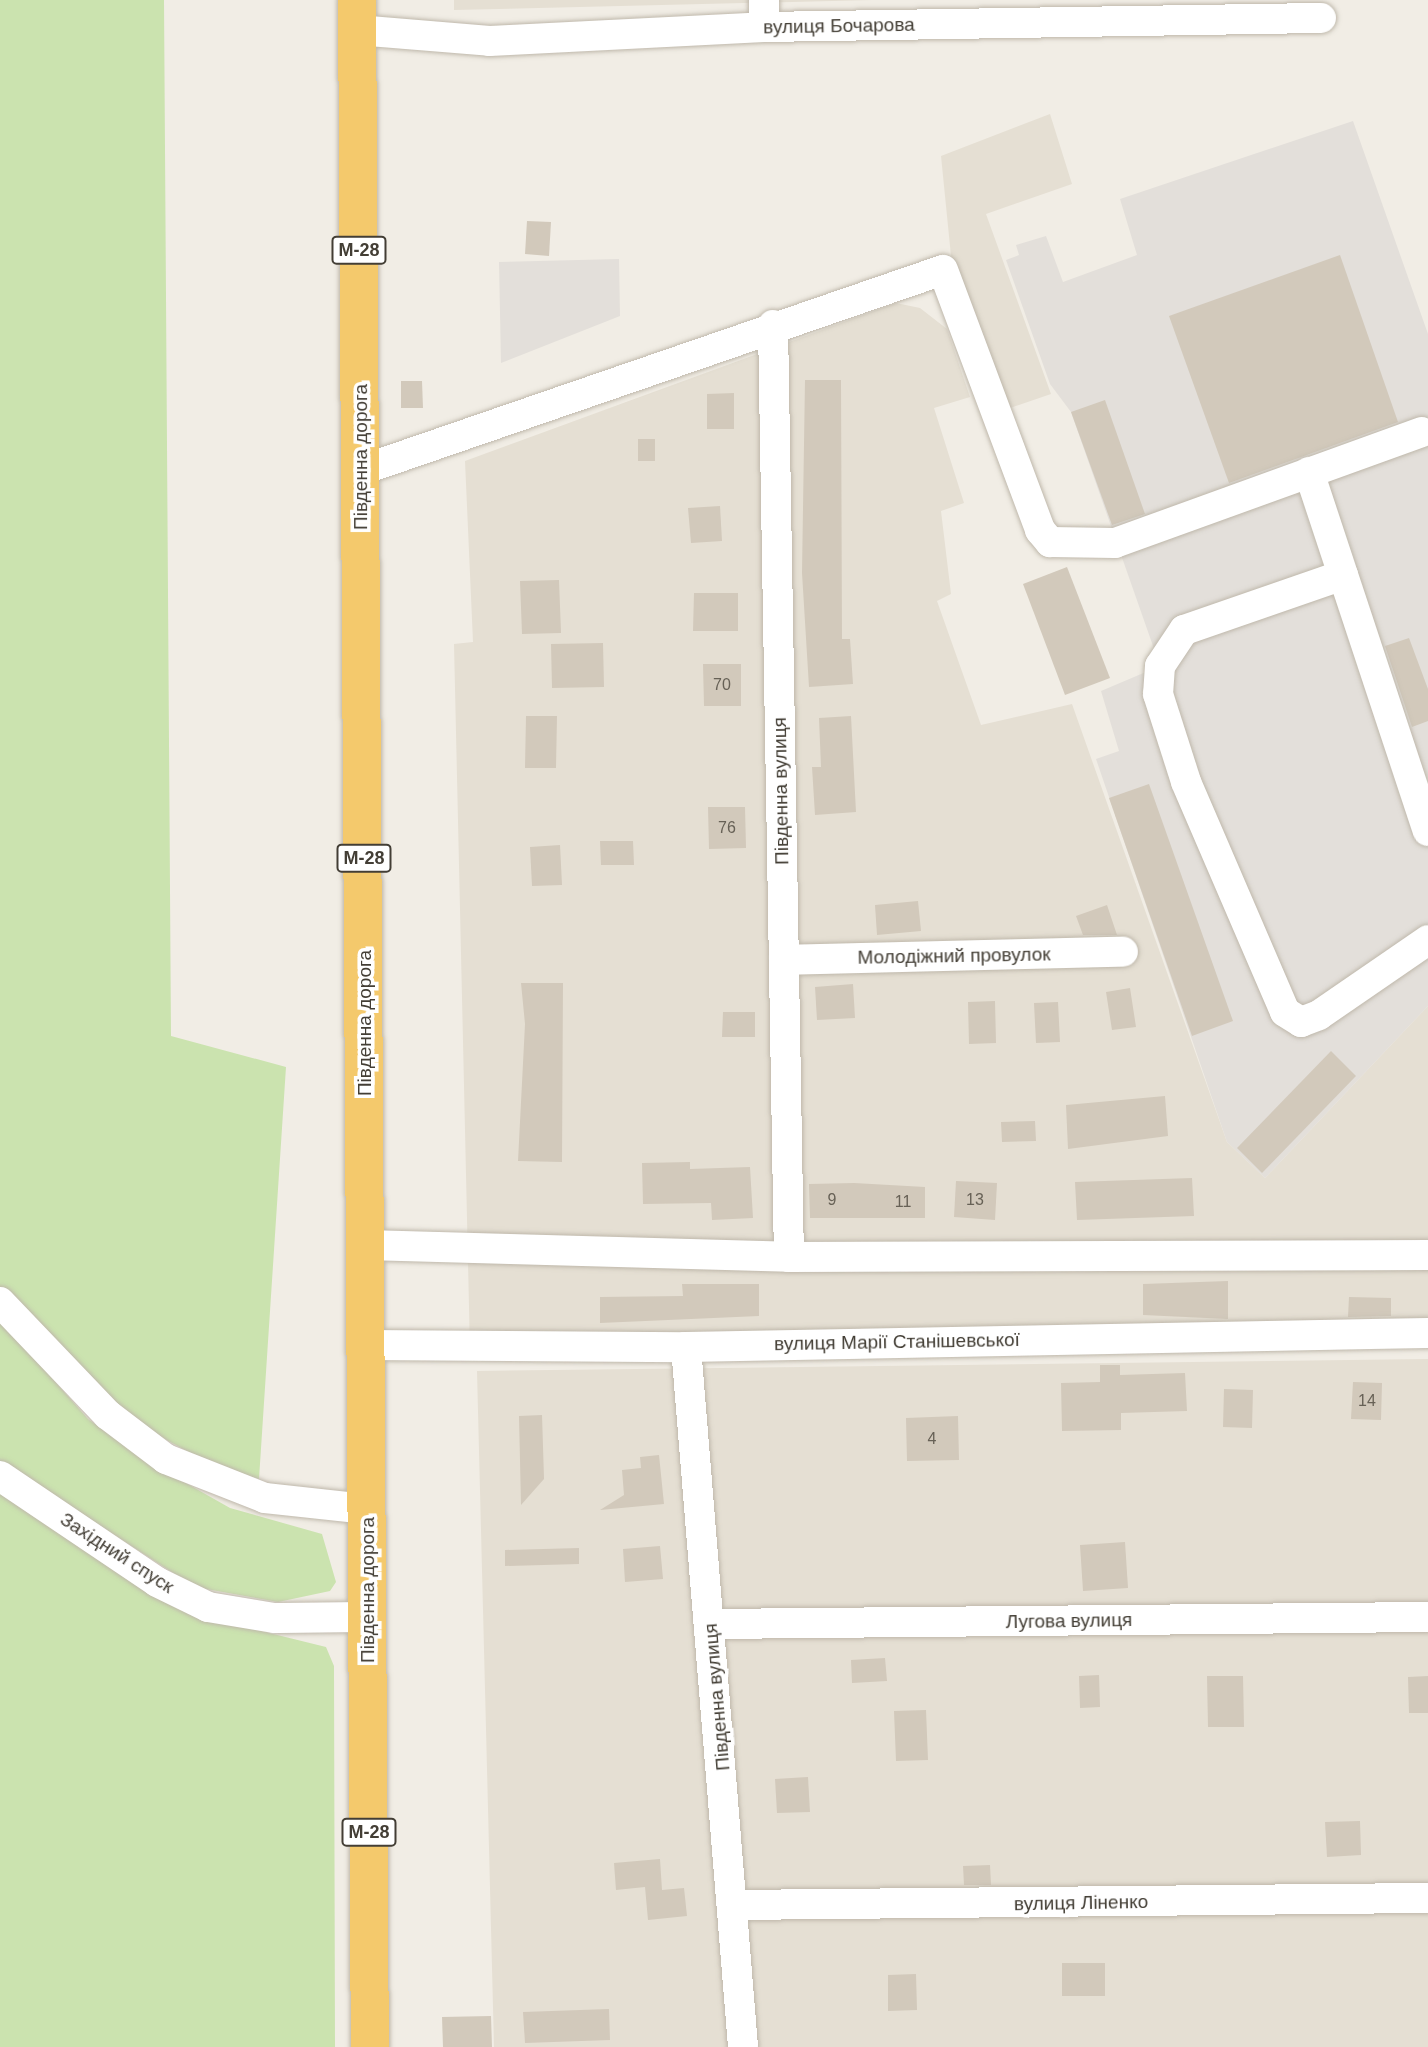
<!DOCTYPE html>
<meta charset="utf-8">
<style>
body{margin:0}
#map{position:relative;width:1428px;height:2047px;overflow:hidden;background:#f1ede5;font-family:Arial,sans-serif}
div>[style]{position:absolute}
.residential>*{inset:0;background:#e5dfd3}
.industrial>*{inset:0;background:#e3dfda}
.green>*{inset:0;background:#cbe3af}
.building>*{inset:0;background:#d2c9bb}
.roads{filter:drop-shadow(0 0 2px #bfb8ab) drop-shadow(0 0 2px #bfb8ab)}
.minor>*{height:30px;margin:-15px;padding:0 15px;transform-origin:15px;border-radius:15px;background:#fff}
.highway>*{height:38px;margin:-19px;padding:0 19px;transform-origin:19px;border-radius:19px;background:#f4c96c}
span{translate:-50% -50%;white-space:nowrap;text-align:center;line-height:1.15;-webkit-text-stroke:7px #fff;paint-order:stroke}
.number-label{font-size:16px;color:#676156}
.number-label span{-webkit-text-stroke-width:0}
.shield-label span{padding:2px 5px;background:#fff;border:2px solid;border-radius:5px;-webkit-text-stroke-width:0}
.shield-label{font-size:18px;color:#433e35;font-weight:700}
.street-label{font-size:19px;color:#433e35}
</style>
<div id="map">
<div class="residential">
<div style="clip-path:polygon(454px 0,872px 0,454px 10px)"></div>
<div style="clip-path:polygon(1050px 114px,1072px 184px,986px 214px,1051px 394px,1001px 411px,951px 256px,941px 156px)"></div>
<div style="clip-path:polygon(896px 303px,920px 308px,947px 329px,970px 397px,934px 408px,964px 503px,941px 511px,951px 594px,937px 601px,981px 725px,1072px 704px,1227px 1142px,1265px 1178px,1428px 1006px,1428px 1344px,470px 1351px,454px 644px,473px 642px,465px 461px)"></div>
<div style="clip-path:polygon(1428px 1359px,1428px 2047px,494px 2047px,477px 1371px)"></div>
</div>
<div class="industrial">
<div style="clip-path:polygon(1353px 121px,1428px 334px,1428px 1006px,1265px 1178px,1227px 1142px,1096px 759px,1119px 751px,1101px 691px,1160px 666px,1071px 412px,1050px 384px,1006px 260px,1019px 255px,1016px 245px,1046px 236px,1063px 282px,1137px 255px,1120px 199px)"></div>
<div style="clip-path:polygon(619px 259px,620px 316px,501px 363px,499px 262px)"></div>
</div>
<div class="green">
<div style="clip-path:polygon(0 0,164px 0,171px 1036px,286px 1067px,259px 1479px,216px 1467px,134px 1422px,0 1287px)"></div>
<div style="clip-path:polygon(0 1319px,88px 1419px,140px 1457px,230px 1508px,322px 1534px,336px 1582px,330px 1591px,278px 1602px,195px 1587px,0 1461px)"></div>
<div style="clip-path:polygon(0 1490px,201px 1616px,326px 1647px,334px 1666px,335px 2047px,0 2047px)"></div>
</div>
<div class="building">
<div style="clip-path:polygon(527px 221px,551px 222px,549px 256px,525px 254px)"></div>
<div style="clip-path:polygon(1340px 255px,1398px 422px,1229px 483px,1169px 316px)"></div>
<div style="clip-path:polygon(805px 380px,841px 380px,842px 639px,850px 639px,853px 684px,809px 687px,802px 573px)"></div>
<div style="clip-path:polygon(401px 381px,422px 381px,423px 408px,401px 408px)"></div>
<div style="clip-path:polygon(734px 393px,734px 429px,707px 429px,707px 394px)"></div>
<div style="clip-path:polygon(1105px 400px,1145px 514px,1112px 525px,1071px 412px)"></div>
<div style="clip-path:polygon(638px 439px,655px 439px,655px 461px,638px 461px)"></div>
<div style="clip-path:polygon(720px 506px,722px 541px,691px 543px,688px 508px)"></div>
<div style="clip-path:polygon(1067px 567px,1110px 678px,1065px 695px,1023px 584px)"></div>
<div style="clip-path:polygon(559px 580px,561px 633px,522px 634px,520px 581px)"></div>
<div style="clip-path:polygon(694px 593px,738px 593px,738px 631px,693px 631px)"></div>
<div style="clip-path:polygon(1409px 638px,1428px 689px,1428px 721px,1412px 727px,1385px 646px)"></div>
<div style="clip-path:polygon(603px 643px,604px 687px,552px 688px,551px 644px)"></div>
<div style="clip-path:polygon(703px 664px,741px 664px,741px 706px,704px 706px)"></div>
<div style="clip-path:polygon(526px 716px,557px 716px,556px 768px,525px 768px)"></div>
<div style="clip-path:polygon(851px 716px,856px 812px,815px 815px,812px 767px,821px 767px,819px 718px)"></div>
<div style="clip-path:polygon(1149px 784px,1233px 1021px,1192px 1036px,1109px 798px)"></div>
<div style="clip-path:polygon(708px 807px,745px 807px,746px 848px,709px 849px)"></div>
<div style="clip-path:polygon(600px 841px,633px 841px,634px 865px,601px 865px)"></div>
<div style="clip-path:polygon(560px 845px,562px 885px,532px 886px,530px 847px)"></div>
<div style="clip-path:polygon(918px 901px,921px 931px,877px 935px,875px 905px)"></div>
<div style="clip-path:polygon(1107px 905px,1117px 935px,1083px 935px,1076px 916px)"></div>
<div style="clip-path:polygon(521px 983px,563px 983px,562px 1162px,518px 1161px,525px 1024px)"></div>
<div style="clip-path:polygon(853px 984px,855px 1018px,817px 1020px,815px 987px)"></div>
<div style="clip-path:polygon(1130px 988px,1136px 1027px,1112px 1030px,1106px 992px)"></div>
<div style="clip-path:polygon(995px 1001px,996px 1043px,969px 1044px,968px 1002px)"></div>
<div style="clip-path:polygon(1058px 1002px,1060px 1042px,1036px 1043px,1034px 1003px)"></div>
<div style="clip-path:polygon(723px 1012px,755px 1012px,755px 1037px,722px 1037px)"></div>
<div style="clip-path:polygon(1331px 1051px,1356px 1076px,1262px 1173px,1237px 1148px)"></div>
<div style="clip-path:polygon(1165px 1096px,1168px 1136px,1068px 1149px,1066px 1105px)"></div>
<div style="clip-path:polygon(1035px 1121px,1036px 1141px,1002px 1142px,1001px 1122px)"></div>
<div style="clip-path:polygon(690px 1162px,690px 1169px,750px 1167px,753px 1218px,712px 1220px,711px 1203px,643px 1204px,642px 1163px)"></div>
<div style="clip-path:polygon(1192px 1178px,1194px 1216px,1077px 1220px,1075px 1182px)"></div>
<div style="clip-path:polygon(956px 1181px,997px 1183px,995px 1220px,954px 1217px)"></div>
<div style="clip-path:polygon(854px 1183px,925px 1187px,925px 1218px,810px 1218px,809px 1184px)"></div>
<div style="clip-path:polygon(1228px 1281px,1228px 1319px,1143px 1315px,1143px 1284px)"></div>
<div style="clip-path:polygon(682px 1284px,759px 1284px,759px 1316px,600px 1323px,600px 1297px,683px 1296px)"></div>
<div style="clip-path:polygon(1349px 1297px,1391px 1298px,1391px 1316px,1348px 1317px)"></div>
<div style="clip-path:polygon(1100px 1365px,1120px 1365px,1120px 1375px,1185px 1373px,1187px 1411px,1121px 1413px,1121px 1430px,1062px 1431px,1061px 1383px,1100px 1382px)"></div>
<div style="clip-path:polygon(1353px 1382px,1382px 1383px,1381px 1420px,1351px 1419px)"></div>
<div style="clip-path:polygon(1224px 1389px,1253px 1390px,1252px 1428px,1223px 1427px)"></div>
<div style="clip-path:polygon(542px 1415px,544px 1479px,521px 1505px,519px 1416px)"></div>
<div style="clip-path:polygon(958px 1416px,959px 1460px,907px 1461px,906px 1418px)"></div>
<div style="clip-path:polygon(659px 1455px,664px 1504px,600px 1510px,624px 1495px,622px 1470px,641px 1468px,640px 1457px)"></div>
<div style="clip-path:polygon(1125px 1542px,1128px 1588px,1083px 1591px,1080px 1545px)"></div>
<div style="clip-path:polygon(660px 1546px,663px 1579px,625px 1582px,623px 1549px)"></div>
<div style="clip-path:polygon(579px 1548px,579px 1564px,505px 1566px,505px 1550px)"></div>
<div style="clip-path:polygon(885px 1658px,887px 1681px,852px 1683px,851px 1660px)"></div>
<div style="clip-path:polygon(1099px 1675px,1100px 1707px,1080px 1708px,1079px 1676px)"></div>
<div style="clip-path:polygon(1207px 1676px,1243px 1676px,1244px 1727px,1208px 1727px)"></div>
<div style="clip-path:polygon(1428px 1676px,1428px 1713px,1409px 1713px,1408px 1677px)"></div>
<div style="clip-path:polygon(926px 1710px,928px 1760px,896px 1761px,894px 1711px)"></div>
<div style="clip-path:polygon(808px 1777px,810px 1812px,777px 1813px,775px 1779px)"></div>
<div style="clip-path:polygon(1360px 1821px,1361px 1855px,1327px 1857px,1325px 1822px)"></div>
<div style="clip-path:polygon(660px 1859px,662px 1890px,684px 1888px,687px 1916px,648px 1920px,645px 1887px,616px 1890px,614px 1863px)"></div>
<div style="clip-path:polygon(990px 1865px,991px 1885px,964px 1885px,963px 1866px)"></div>
<div style="clip-path:polygon(1062px 1963px,1105px 1963px,1105px 1996px,1062px 1996px)"></div>
<div style="clip-path:polygon(916px 1974px,917px 2010px,888px 2011px,888px 1975px)"></div>
<div style="clip-path:polygon(609px 2009px,610px 2040px,525px 2043px,523px 2012px)"></div>
<div style="clip-path:polygon(491px 2016px,492px 2047px,443px 2047px,442px 2017px)"></div>
</div>
<div class="roads">
<div class="minor">
<div style="left:764px;top:27px;width:27px;rotate:-90deg"></div>
<div style="left:357px;top:30px;width:133px;rotate:4.7deg"></div>
<div style="left:490px;top:41px;width:274px;rotate:-2.9deg"></div>
<div style="left:764px;top:27px;width:557px;rotate:-0.93deg"></div>
<div style="left:773px;top:325px;width:932px;rotate:89.02deg"></div>
<div style="left:362px;top:470px;width:614px;rotate:-19deg"></div>
<div style="left:943px;top:270px;width:278px;rotate:69.5deg"></div>
<div style="left:1040px;top:530px;width:16px;rotate:50deg"></div>
<div style="left:1050px;top:542px;width:65px;rotate:0.9deg"></div>
<div style="left:1115px;top:543px;width:326px;rotate:-19.9deg"></div>
<div style="left:1309px;top:472px;width:378px;rotate:71.7deg"></div>
<div style="left:1343px;top:575px;width:168px;rotate:160.9deg"></div>
<div style="left:1184px;top:630px;width:43px;rotate:123.7deg"></div>
<div style="left:1160px;top:666px;width:28px;rotate:94deg"></div>
<div style="left:1158px;top:694px;width:92px;rotate:72.3deg"></div>
<div style="left:1186px;top:782px;width:250px;rotate:66.7deg"></div>
<div style="left:1285px;top:1012px;width:19px;rotate:32deg"></div>
<div style="left:1301px;top:1022px;width:19px;rotate:-21deg"></div>
<div style="left:1319px;top:1015px;width:132px;rotate:-34.5deg"></div>
<div style="left:784px;top:960px;width:339px;rotate:-1.4deg"></div>
<div style="left:366px;top:1245px;width:423px;rotate:1.6deg"></div>
<div style="left:789px;top:1257px;width:639px;rotate:-0.18deg"></div>
<div style="left:0;top:1302px;width:156px;rotate:46.3deg"></div>
<div style="left:108px;top:1415px;width:73px;rotate:37.2deg"></div>
<div style="left:166px;top:1459px;width:106px;rotate:21.5deg"></div>
<div style="left:265px;top:1498px;width:103px;rotate:6.2deg"></div>
<div style="left:366px;top:1345px;width:320px;rotate:0.4deg"></div>
<div style="left:686px;top:1347px;width:742px;rotate:-1.08deg"></div>
<div style="left:686px;top:1347px;width:702px;rotate:85.34deg"></div>
<div style="left:0;top:1476px;width:189px;rotate:34deg"></div>
<div style="left:157px;top:1582px;width:57px;rotate:26.1deg"></div>
<div style="left:208px;top:1607px;width:67px;rotate:9.5deg"></div>
<div style="left:274px;top:1618px;width:94px;rotate:-0.6deg"></div>
<div style="left:711px;top:1624px;width:717px;rotate:-0.56deg"></div>
<div style="left:733px;top:1905px;width:695px;rotate:-0.58deg"></div>
</div>
<div class="highway">
<div style="left:357px;top:0;width:2047px;rotate:89.64deg"></div>
</div>
</div>
<div class="number-label">
<span style="left:722px;top:685px">70</span>
<span style="left:727px;top:828px">76</span>
<span style="left:832px;top:1200px">9</span>
<span style="left:975px;top:1200px">13</span>
<span style="left:903px;top:1202px">11</span>
<span style="left:1367px;top:1401px">14</span>
<span style="left:932px;top:1439px">4</span>
</div>
<div class="shield-label">
<span style="left:359px;top:250px">М-28</span>
<span style="left:364px;top:858px">М-28</span>
<span style="left:369px;top:1832px">М-28</span>
</div>
<div class="street-label">
<span style="left:839px;top:26px;rotate:-1deg">вулиця Бочарова</span>
<span style="left:361px;top:457px;rotate:-90deg">Південна дорога</span>
<span style="left:781px;top:791px;rotate:-91deg">Південна вулиця</span>
<span style="left:954px;top:956px;rotate:-1deg">Молодіжний провулок</span>
<span style="left:365px;top:1023px;rotate:-90deg">Південна дорога</span>
<span style="left:897px;top:1342px;rotate:-1deg">вулиця Марії Станішевської</span>
<span style="left:117px;top:1553px;rotate:33deg">Західний спуск</span>
<span style="left:368px;top:1590px;rotate:-90deg">Південна дорога</span>
<span style="left:1069px;top:1621px;rotate:-1deg">Лугова вулиця</span>
<span style="left:717px;top:1697px;rotate:-95deg">Південна вулиця</span>
<span style="left:1081px;top:1903px;rotate:-1deg">вулиця Ліненко</span>
</div>
</div>
